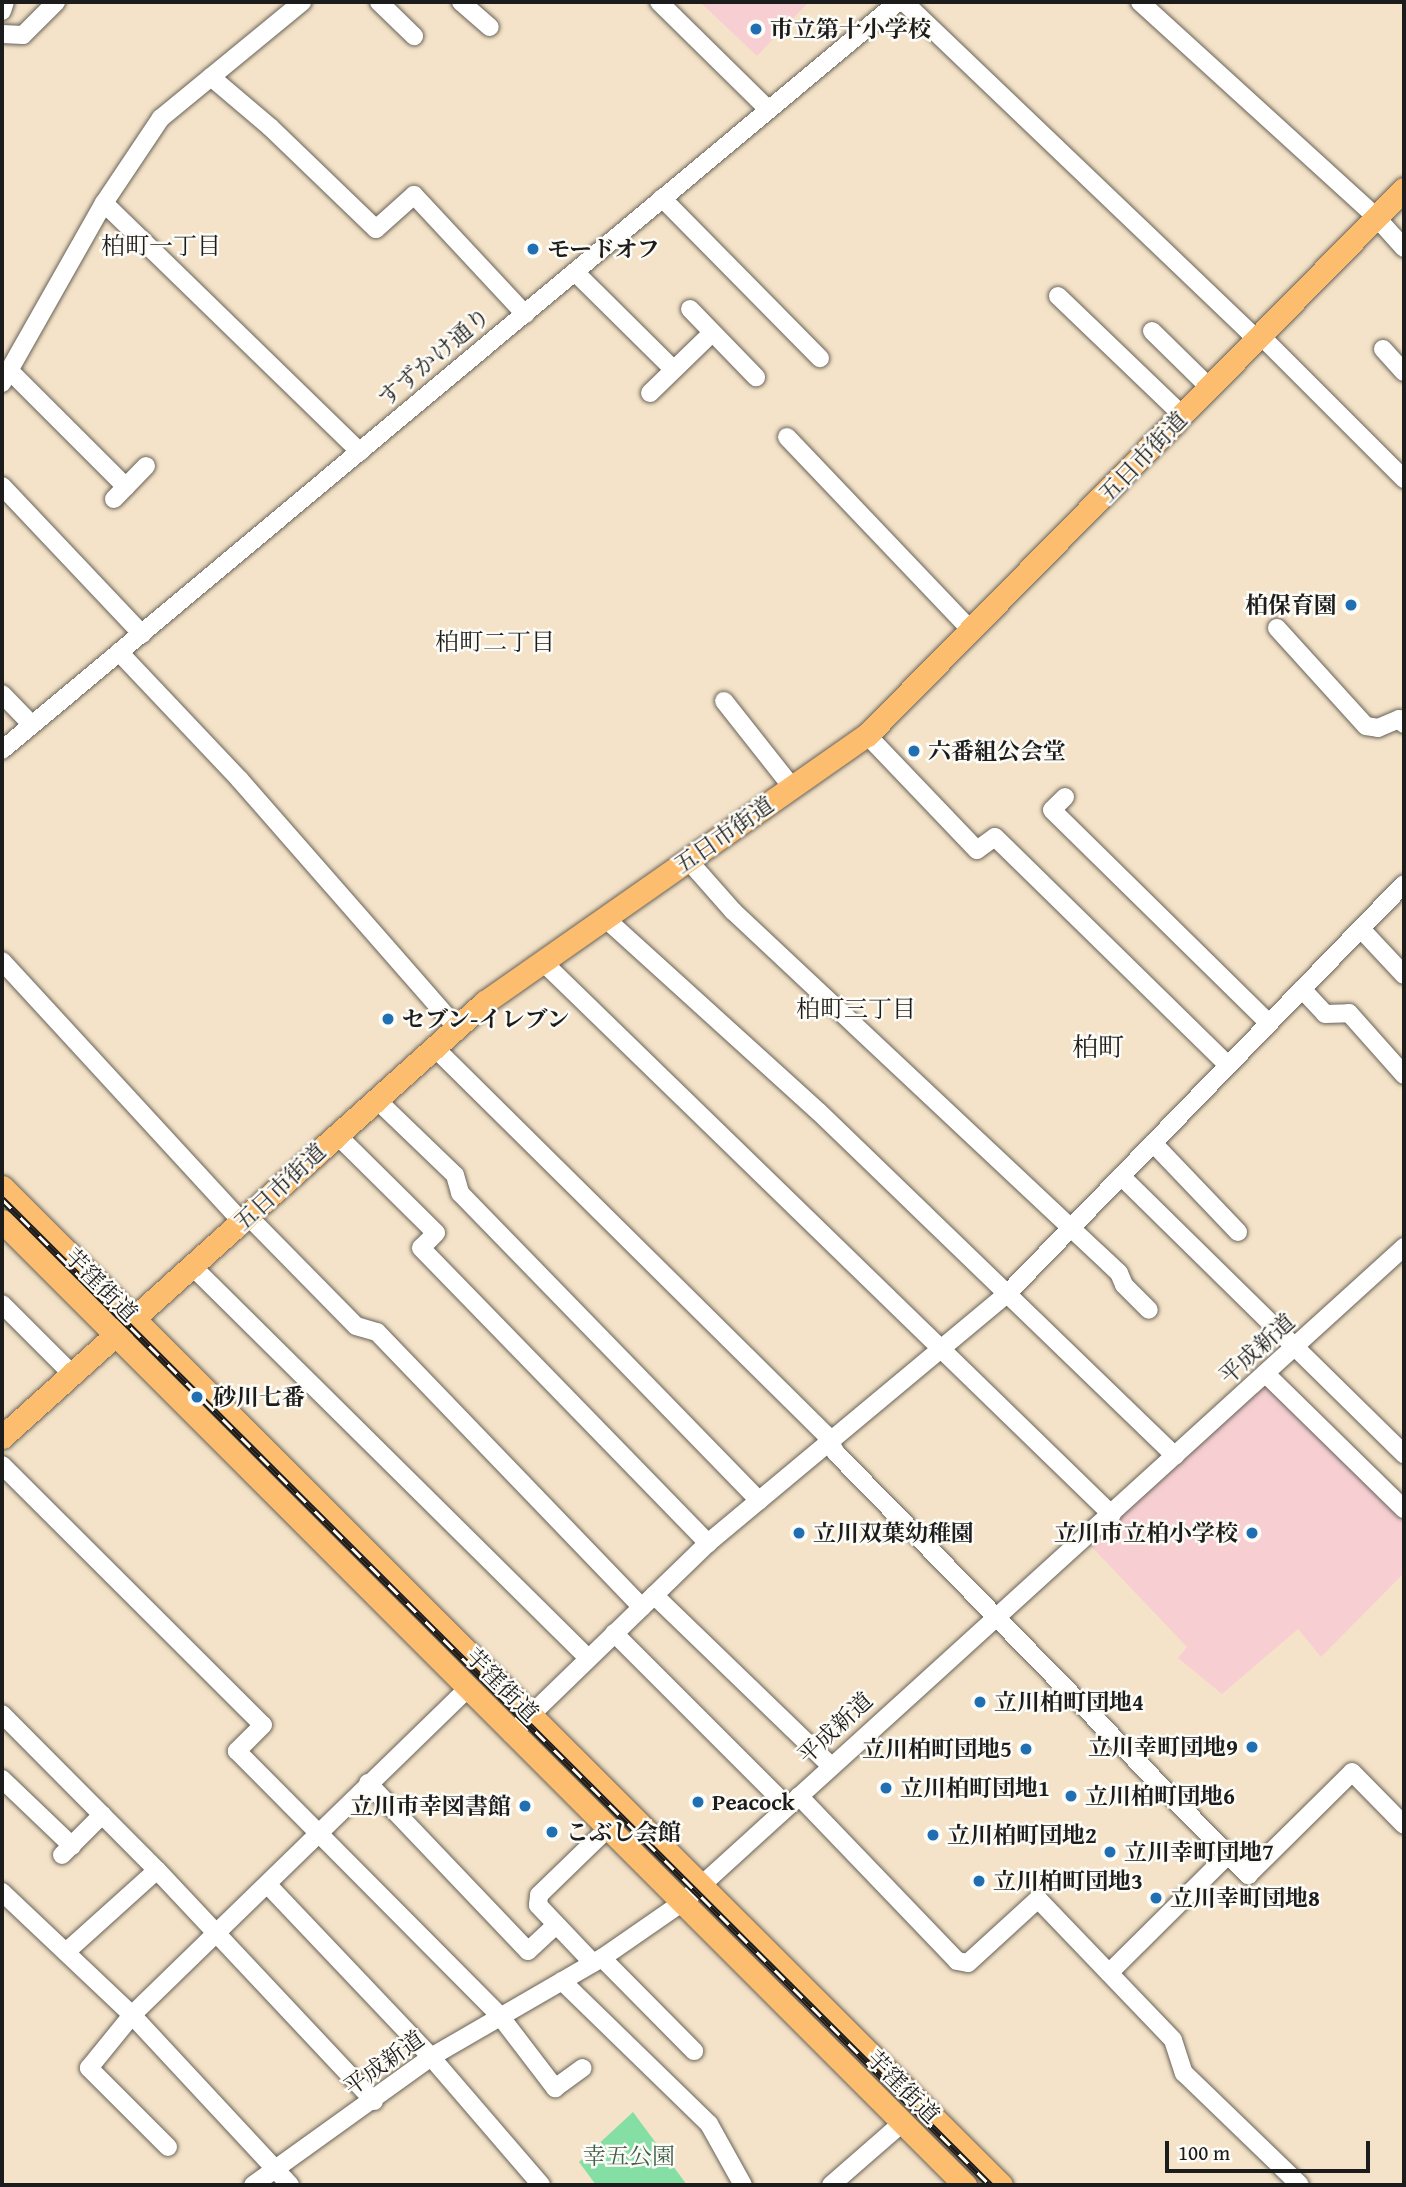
<!DOCTYPE html>
<meta charset="utf-8">
<style>
body{margin:0}
#map{position:relative;width:1406px;height:2187px;overflow:hidden;background:#f4e3c8;font-family:"Gentium Book Plus","Noto Serif JP",serif}
div>[style]{position:absolute}
.built>*{inset:0;background:#f7cfd3}
.green>*{inset:0;background:#85dfa5}
.roads{filter:drop-shadow(0 0 2px #686258) drop-shadow(0 0 2px #686258)}
.minor>*{height:18px;margin:-9px;padding:0 9px;transform-origin:9px;border-radius:9px;background:#fff}
.major>*{height:23px;margin:-11.5px;padding:0 11.5px;transform-origin:11.5px;border-radius:11.5px;background:#fcbd6f}
.rail>*{height:7px;margin-top:-3.5px;transform-origin:0;background:repeating-linear-gradient(90deg,#fdfcf7 0 13px,#1c1c1c 0 26px);box-sizing:border-box;border-block:2px solid #1c1c1c}
.dots>*{width:19px;height:19px;translate:-50% -50%;box-sizing:border-box;border:4px solid #fdfcf7;border-radius:50%}
span{translate:-50% -50%;white-space:nowrap;text-align:center;line-height:1.15;-webkit-text-stroke:5px #fdfcf7;paint-order:stroke}
.poi-label{font-size:23px;color:#1c1c1c;font-weight:700}
.left{translate:0 -50%;text-align:left}
.right{translate:-100% -50%;text-align:right}
.street-label{font-size:23px;color:#1c1c1c}
.park-label{font-size:23px;color:#41604c}
.neighbourhood-label{font-size:24px;color:#1c1c1c}
.quarter-label{font-size:26px;color:#1c1c1c}
.frame{position:absolute;inset:0;border:4px solid #1c1c1c;pointer-events:none}
.scale{position:absolute;left:1165px;top:2141px;width:205px;height:32px;box-sizing:border-box;border:4px solid #1c1c1c;border-top:0;padding-left:9px;font-size:21px;line-height:24px;white-space:nowrap;color:#1c1c1c;-webkit-text-stroke:5px #fdfcf7;paint-order:stroke}
</style>
<div id="map">
<div class="built">
<div style="clip-path:polygon(700px 2px,809px 2px,757px 56px)"></div>
<div style="clip-path:polygon(1264px 1383px,1404px 1522px,1404px 1573px,1321px 1657px,1298px 1629px,1222px 1694px,1178px 1658px,1187px 1647px,1089px 1544px)"></div>
</div>
<div class="green">
<div style="clip-path:polygon(633px 2112px,687px 2185px,596px 2185px,579px 2162px)"></div>
</div>
<div class="roads">
<div class="minor">
<div style="left:379px;top:2px;width:49px;rotate:44.2deg"></div>
<div style="left:461px;top:2px;width:38px;rotate:41deg"></div>
<div style="left:659px;top:2px;width:153px;rotate:44.5deg"></div>
<div style="left:904px;top:2px;width:479px;rotate:43.7deg"></div>
<div style="left:1250px;top:333px;width:10px;rotate:11deg"></div>
<div style="left:1260px;top:335px;width:204px;rotate:45deg"></div>
<div style="left:1140px;top:2px;width:321px;rotate:42.3deg"></div>
<div style="left:1377px;top:218px;width:40px;rotate:48deg"></div>
<div style="left:2px;top:11px;width:9px;rotate:-72deg"></div>
<div style="left:2px;top:34px;width:21px;rotate:3deg"></div>
<div style="left:23px;top:35px;width:47px;rotate:-45deg"></div>
<div style="left:211px;top:77px;width:77px;rotate:40.3deg"></div>
<div style="left:270px;top:127px;width:147px;rotate:43.9deg"></div>
<div style="left:376px;top:229px;width:51px;rotate:-41.8deg"></div>
<div style="left:414px;top:195px;width:163px;rotate:47deg"></div>
<div style="left:662px;top:198px;width:225px;rotate:45.4deg"></div>
<div style="left:104px;top:203px;width:357px;rotate:44.2deg"></div>
<div style="left:575px;top:272px;width:138px;rotate:44.7deg"></div>
<div style="left:1058px;top:296px;width:173px;rotate:43.8deg"></div>
<div style="left:690px;top:309px;width:95px;rotate:45.9deg"></div>
<div style="left:1152px;top:331px;width:81px;rotate:44.5deg"></div>
<div style="left:1383px;top:349px;width:31px;rotate:48deg"></div>
<div style="left:10px;top:371px;width:164px;rotate:45deg"></div>
<div style="left:2px;top:383px;width:207px;rotate:-60.5deg"></div>
<div style="left:104px;top:203px;width:102px;rotate:-56.2deg"></div>
<div style="left:161px;top:118px;width:183px;rotate:-39.4deg"></div>
<div style="left:650px;top:393px;width:86px;rotate:-44.1deg"></div>
<div style="left:787px;top:437px;width:267px;rotate:46.4deg"></div>
<div style="left:2px;top:486px;width:204px;rotate:46.6deg"></div>
<div style="left:114px;top:499px;width:46px;rotate:-45.9deg"></div>
<div style="left:1277px;top:628px;width:132px;rotate:47.8deg"></div>
<div style="left:1366px;top:726px;width:12px;rotate:9deg"></div>
<div style="left:1378px;top:728px;width:23px;rotate:-23deg"></div>
<div style="left:1399px;top:719px;width:7px;rotate:45deg"></div>
<div style="left:119px;top:652px;width:176px;rotate:46.6deg"></div>
<div style="left:240px;top:780px;width:330px;rotate:48.8deg"></div>
<div style="left:2px;top:694px;width:43px;rotate:45.9deg"></div>
<div style="left:724px;top:701px;width:110px;rotate:51.7deg"></div>
<div style="left:867px;top:735px;width:159px;rotate:46.3deg"></div>
<div style="left:977px;top:850px;width:22px;rotate:-36deg"></div>
<div style="left:995px;top:837px;width:326px;rotate:44.4deg"></div>
<div style="left:2px;top:750px;width:1167px;rotate:-39.86deg"></div>
<div style="left:1065px;top:797px;width:18px;rotate:135deg"></div>
<div style="left:1052px;top:810px;width:304px;rotate:44.5deg"></div>
<div style="left:688px;top:860px;width:68px;rotate:48.6deg"></div>
<div style="left:733px;top:911px;width:529px;rotate:43.16deg"></div>
<div style="left:1119px;top:1273px;width:13px;rotate:67deg"></div>
<div style="left:1124px;top:1285px;width:35px;rotate:45deg"></div>
<div style="left:606px;top:919px;width:287px;rotate:42.2deg"></div>
<div style="left:819px;top:1112px;width:495px;rotate:44deg"></div>
<div style="left:1361px;top:929px;width:63px;rotate:46.9deg"></div>
<div style="left:2px;top:961px;width:355px;rotate:47.4deg"></div>
<div style="left:543px;top:962px;width:793px;rotate:44.18deg"></div>
<div style="left:1302px;top:989px;width:34px;rotate:47deg"></div>
<div style="left:1325px;top:1014px;width:24px;rotate:-2deg"></div>
<div style="left:1349px;top:1013px;width:83px;rotate:48.4deg"></div>
<div style="left:435px;top:1048px;width:549px;rotate:44.7deg"></div>
<div style="left:825px;top:1434px;width:22px;rotate:60deg"></div>
<div style="left:836px;top:1453px;width:590px;rotate:45.69deg"></div>
<div style="left:1248px;top:1875px;width:146px;rotate:-44.7deg"></div>
<div style="left:1352px;top:1772px;width:74px;rotate:45.5deg"></div>
<div style="left:377px;top:1100px;width:108px;rotate:43.9deg"></div>
<div style="left:455px;top:1175px;width:19px;rotate:74deg"></div>
<div style="left:460px;top:1193px;width:429px;rotate:45.8deg"></div>
<div style="left:337px;top:1135px;width:139px;rotate:44.7deg"></div>
<div style="left:436px;top:1233px;width:21px;rotate:135deg"></div>
<div style="left:421px;top:1248px;width:412px;rotate:45.8deg"></div>
<div style="left:1153px;top:1143px;width:123px;rotate:46.3deg"></div>
<div style="left:1121px;top:1176px;width:397px;rotate:44.5deg"></div>
<div style="left:248px;top:1216px;width:154px;rotate:45.5deg"></div>
<div style="left:356px;top:1326px;width:22px;rotate:16deg"></div>
<div style="left:377px;top:1332px;width:382px;rotate:46.1deg"></div>
<div style="left:193px;top:1267px;width:556px;rotate:44.71deg"></div>
<div style="left:2px;top:1304px;width:99px;rotate:45deg"></div>
<div style="left:1266px;top:1374px;width:193px;rotate:44.4deg"></div>
<div style="left:2px;top:1465px;width:368px;rotate:44.9deg"></div>
<div style="left:263px;top:1725px;width:37px;rotate:135deg"></div>
<div style="left:237px;top:1751px;width:373px;rotate:45.2deg"></div>
<div style="left:500px;top:2016px;width:91px;rotate:52.6deg"></div>
<div style="left:555px;top:2088px;width:34px;rotate:-36deg"></div>
<div style="left:654px;top:1595px;width:245px;rotate:44deg"></div>
<div style="left:614px;top:1633px;width:245px;rotate:45deg"></div>
<div style="left:2px;top:1714px;width:220px;rotate:45.2deg"></div>
<div style="left:157px;top:1870px;width:317px;rotate:46.8deg"></div>
<div style="left:511px;top:1734px;width:274px;rotate:-44.1deg"></div>
<div style="left:708px;top:1543px;width:391px;rotate:-39.8deg"></div>
<div style="left:1008px;top:1293px;width:569px;rotate:-45.93deg"></div>
<div style="left:2px;top:1779px;width:97px;rotate:43.7deg"></div>
<div style="left:368px;top:1783px;width:232px;rotate:46.4deg"></div>
<div style="left:528px;top:1951px;width:38px;rotate:-43deg"></div>
<div style="left:799px;top:1796px;width:228px;rotate:46.2deg"></div>
<div style="left:957px;top:1961px;width:11px;rotate:10deg"></div>
<div style="left:968px;top:1963px;width:95px;rotate:-42.4deg"></div>
<div style="left:1038px;top:1899px;width:195px;rotate:46.2deg"></div>
<div style="left:1173px;top:2040px;width:35px;rotate:72deg"></div>
<div style="left:1184px;top:2073px;width:161px;rotate:44deg"></div>
<div style="left:62px;top:1855px;width:57px;rotate:-45deg"></div>
<div style="left:268px;top:1885px;width:237px;rotate:46.5deg"></div>
<div style="left:431px;top:2057px;width:169px;rotate:49.3deg"></div>
<div style="left:2px;top:1892px;width:179px;rotate:43.4deg"></div>
<div style="left:132px;top:2015px;width:232px;rotate:47.1deg"></div>
<div style="left:66px;top:1952px;width:122px;rotate:-42deg"></div>
<div style="left:602px;top:1958px;width:131px;rotate:45.3deg"></div>
<div style="left:593px;top:1963px;width:80px;rotate:-133.5deg"></div>
<div style="left:538px;top:1905px;width:10px;rotate:-84deg"></div>
<div style="left:539px;top:1895px;width:95px;rotate:-44.1deg"></div>
<div style="left:1109px;top:1973px;width:168px;rotate:-44.8deg"></div>
<div style="left:562px;top:1981px;width:205px;rotate:44.2deg"></div>
<div style="left:709px;top:2124px;width:70px;rotate:60.9deg"></div>
<div style="left:168px;top:2147px;width:112px;rotate:-135deg"></div>
<div style="left:89px;top:2068px;width:68px;rotate:-50.9deg"></div>
<div style="left:132px;top:2015px;width:467px;rotate:-44.2deg"></div>
<div style="left:253px;top:2185px;width:219px;rotate:-35.7deg"></div>
<div style="left:431px;top:2057px;width:198px;rotate:-30.1deg"></div>
<div style="left:602px;top:1958px;width:98px;rotate:-34.7deg"></div>
<div style="left:683px;top:1902px;width:974px;rotate:-42.25deg"></div>
<div style="left:831px;top:2185px;width:93px;rotate:-41.1deg"></div>
</div>
<div class="major">
<div style="left:2px;top:1187px;width:1412px;rotate:44.97deg"></div>
<div style="left:2px;top:1221px;width:1363px;rotate:45.03deg"></div>
<div style="left:2px;top:1437px;width:650px;rotate:-42.01deg"></div>
<div style="left:485px;top:1002px;width:466px;rotate:-35deg"></div>
<div style="left:867px;top:735px;width:766px;rotate:-45.48deg"></div>
</div>
</div>
<div class="rail">
<div style="left:2px;top:1199px;width:1396px;rotate:44.94deg"></div>
</div>
<div class="dots">
<div style="left:756px;top:29px;background:#1f6fb2"></div>
<div style="left:533px;top:249px;background:#1f6fb2"></div>
<div style="left:1351px;top:605px;background:#1f6fb2"></div>
<div style="left:914px;top:751px;background:#1f6fb2"></div>
<div style="left:388px;top:1019px;background:#1f6fb2"></div>
<div style="left:197px;top:1397px;background:#1f6fb2"></div>
<div style="left:799px;top:1533px;background:#1f6fb2"></div>
<div style="left:1252px;top:1533px;background:#1f6fb2"></div>
<div style="left:980px;top:1702px;background:#1f6fb2"></div>
<div style="left:1252px;top:1747px;background:#1f6fb2"></div>
<div style="left:1026px;top:1749px;background:#1f6fb2"></div>
<div style="left:886px;top:1788px;background:#1f6fb2"></div>
<div style="left:1071px;top:1796px;background:#1f6fb2"></div>
<div style="left:698px;top:1802px;background:#1f6fb2"></div>
<div style="left:525px;top:1806px;background:#1f6fb2"></div>
<div style="left:552px;top:1832px;background:#1f6fb2"></div>
<div style="left:933px;top:1835px;background:#1f6fb2"></div>
<div style="left:1110px;top:1852px;background:#1f6fb2"></div>
<div style="left:979px;top:1881px;background:#1f6fb2"></div>
<div style="left:1156px;top:1898px;background:#1f6fb2"></div>
</div>
<div class="poi-label">
<span class="left" style="left:770px;top:29px">市立第十小学校</span>
<span class="left" style="left:547px;top:249px">モードオフ</span>
<span class="right" style="left:1337px;top:605px">柏保育園</span>
<span class="left" style="left:928px;top:751px">六番組公会堂</span>
<span class="left" style="left:402px;top:1019px">セブン-イレブン</span>
<span class="left" style="left:213px;top:1397px">砂川七番</span>
<span class="left" style="left:813px;top:1533px">立川双葉幼稚園</span>
<span class="right" style="left:1238px;top:1533px">立川市立柏小学校</span>
<span class="left" style="left:994px;top:1702px">立川柏町団地4</span>
<span class="right" style="left:1238px;top:1747px">立川幸町団地9</span>
<span class="right" style="left:1012px;top:1749px">立川柏町団地5</span>
<span class="left" style="left:900px;top:1788px">立川柏町団地1</span>
<span class="left" style="left:1085px;top:1796px">立川柏町団地6</span>
<span class="left" style="left:712px;top:1802px">Peacock</span>
<span class="right" style="left:511px;top:1806px">立川市幸図書館</span>
<span class="left" style="left:566px;top:1832px">こぶし会館</span>
<span class="left" style="left:947px;top:1835px">立川柏町団地2</span>
<span class="left" style="left:1124px;top:1852px">立川幸町団地7</span>
<span class="left" style="left:993px;top:1881px">立川柏町団地3</span>
<span class="left" style="left:1170px;top:1898px">立川幸町団地8</span>
</div>
<div class="street-label">
<span style="left:434px;top:357px;rotate:-40deg">すずかけ通り</span>
<span style="left:1143px;top:457px;rotate:-46deg">五日市街道</span>
<span style="left:724px;top:835px;rotate:-35deg">五日市街道</span>
<span style="left:280px;top:1187px;rotate:-43deg">五日市街道</span>
<span style="left:101px;top:1285px;rotate:45deg">芋窪街道</span>
<span style="left:1257px;top:1349px;rotate:-42deg">平成新道</span>
<span style="left:502px;top:1685px;rotate:45deg">芋窪街道</span>
<span style="left:835px;top:1728px;rotate:-43deg">平成新道</span>
<span style="left:384px;top:2063px;rotate:-36deg">平成新道</span>
<span style="left:903px;top:2087px;rotate:45deg">芋窪街道</span>
</div>
<div class="park-label">
<span style="left:629px;top:2156px">幸五公園</span>
</div>
<div class="neighbourhood-label">
<span style="left:161px;top:246px">柏町一丁目</span>
<span style="left:495px;top:642px">柏町二丁目</span>
<span style="left:856px;top:1009px">柏町三丁目</span>
</div>
<div class="quarter-label">
<span style="left:1098px;top:1047px">柏町</span>
</div>
<div class="frame"></div>
<div class="scale">100 m</div>
</div>
